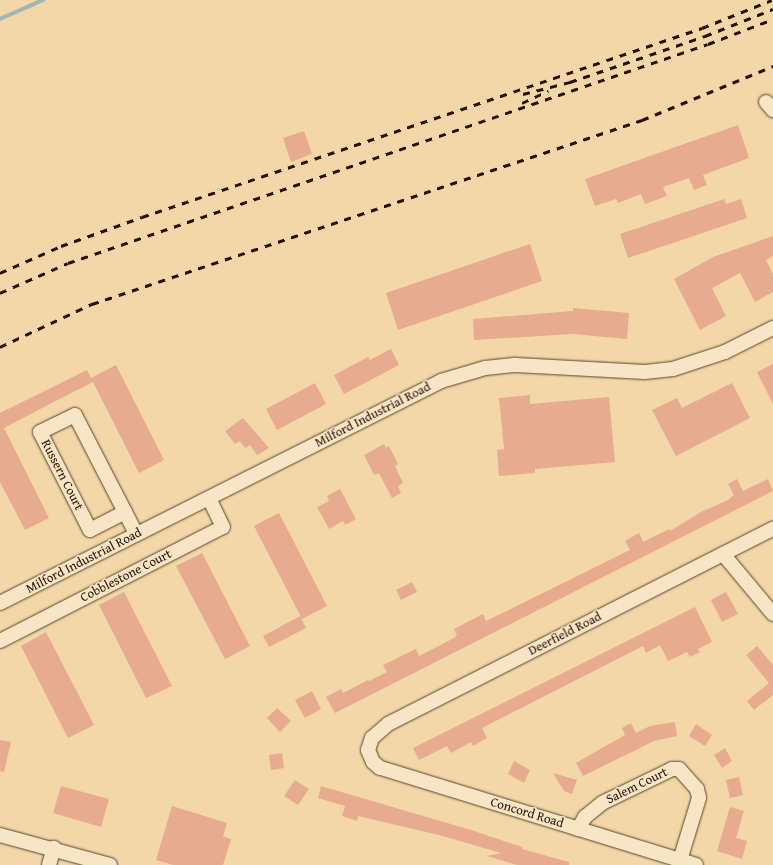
<!DOCTYPE html>
<style>
body{margin:0}
#map{position:relative;width:773px;height:865px;overflow:hidden;background:#f3d7a8;font-family:"Gentium Book Plus",serif}
div>[style]{position:absolute}
.stream>*{height:3.5px;margin:-1.75px;padding:0 1.75px;transform-origin:1.75px;border-radius:1.75px;background:#a0b7b3}
.building>*{inset:0;background:#e7ab90}
.roads{filter:drop-shadow(0 0 1px #59432a) drop-shadow(0 0 1px #59432a)}
.street>*{height:14px;margin:-7px;padding:0 7px;transform-origin:7px;border-radius:7px;background:#f7e5c6}
.rail>*{height:3px;margin-top:-1.5px;transform-origin:0;background:repeating-linear-gradient(90deg,#261200 0 7px,transparent 0 14px)}
span{translate:-50% -50%;white-space:nowrap;text-align:center;line-height:1.15;-webkit-text-stroke:3px #f7e5c6;paint-order:stroke}
.street-label{font-size:13px;color:#261200}
</style>
<div id="map">
<div class="stream">
<div style="left:0;top:19px;width:47px;rotate:-23.8deg"></div>
</div>
<div class="building">
<div style="clip-path:polygon(738px 125px,749px 158px,703px 175px,707px 185px,694px 190px,689px 178px,663px 187px,667px 196px,645px 204px,641px 194px,618px 203px,616px 199px,595px 206px,585px 179px)"></div>
<div style="clip-path:polygon(304px 131px,312px 154px,291px 162px,283px 138px)"></div>
<div style="clip-path:polygon(724px 199px,726px 204px,741px 199px,747px 218px,628px 258px,620px 234px)"></div>
<div style="clip-path:polygon(773px 236px,773px 256px,766px 260px,773px 274px,773px 292px,755px 302px,740px 273px,712px 288px,726px 316px,700px 330px,674px 279px,713px 257px)"></div>
<div style="clip-path:polygon(530px 244px,542px 281px,398px 330px,386px 293px)"></div>
<div style="clip-path:polygon(573px 308px,629px 313px,627px 339px,573px 334px,474px 340px,473px 319px,573px 311px)"></div>
<div style="clip-path:polygon(391px 349px,399px 365px,344px 394px,334px 375px,368px 357px,370px 360px)"></div>
<div style="clip-path:polygon(773px 364px,773px 404px,757px 372px)"></div>
<div style="clip-path:polygon(116px 365px,164px 460px,139px 473px,93px 382px,46px 406px,4px 428px,49px 518px,25px 530px,0 482px,0 413px,87px 370px,91px 378px)"></div>
<div style="clip-path:polygon(315px 383px,326px 404px,277px 430px,266px 409px)"></div>
<div style="clip-path:polygon(732px 383px,750px 418px,676px 456px,652px 410px,677px 398px,682px 408px)"></div>
<div style="clip-path:polygon(530px 395px,530px 404px,609px 397px,615px 462px,535px 469px,535px 473px,499px 476px,497px 450px,504px 449px,499px 398px)"></div>
<div style="clip-path:polygon(243px 418px,269px 448px,257px 455px,250px 445px,245px 448px,240px 441px,235px 444px,225px 431px)"></div>
<div style="clip-path:polygon(384px 444px,386px 448px,389px 446px,398px 464px,395px 466px,403px 483px,398px 486px,401px 493px,392px 498px,379px 473px,374px 475px,364px 455px)"></div>
<div style="clip-path:polygon(737px 479px,743px 491px,768px 479px,773px 491px,335px 713px,326px 697px,341px 689px,343px 693px,368px 680px,369px 681px,387px 672px,383px 665px,416px 649px,419px 656px,454px 638px,457px 635px,454px 629px,483px 614px,486px 621px,630px 550px,625px 541px,639px 533px,643px 542px,669px 529px,670px 531px,701px 512px,728px 500px,734px 495px,728px 484px)"></div>
<div style="clip-path:polygon(340px 489px,356px 519px,345px 525px,343px 521px,329px 529px,317px 507px,329px 501px,327px 496px)"></div>
<div style="clip-path:polygon(279px 513px,327px 606px,302px 619px,254px 526px)"></div>
<div style="clip-path:polygon(202px 553px,250px 646px,225px 659px,176px 566px)"></div>
<div style="clip-path:polygon(412px 582px,417px 592px,401px 600px,396px 590px)"></div>
<div style="clip-path:polygon(124px 592px,172px 686px,146px 698px,99px 605px)"></div>
<div style="clip-path:polygon(726px 592px,738px 614px,722px 622px,711px 600px)"></div>
<div style="clip-path:polygon(695px 607px,712px 642px,698px 649px,700px 652px,690px 657px,687px 652px,668px 661px,660px 645px,646px 653px,643px 646px,482px 728px,487px 738px,473px 746px,471px 742px,451px 753px,447px 746px,419px 760px,413px 748px)"></div>
<div style="clip-path:polygon(300px 616px,306px 628px,269px 647px,263px 636px)"></div>
<div style="clip-path:polygon(46px 632px,94px 725px,68px 738px,21px 646px)"></div>
<div style="clip-path:polygon(757px 646px,773px 665px,773px 695px,754px 710px,747px 701px,769px 683px,746px 655px)"></div>
<div style="clip-path:polygon(312px 691px,321px 709px,305px 718px,295px 700px)"></div>
<div style="clip-path:polygon(277px 708px,291px 721px,280px 732px,267px 718px)"></div>
<div style="clip-path:polygon(675px 722px,677px 736px,654px 741px,583px 776px,576px 763px,625px 735px,622px 728px,631px 723px,636px 733px,650px 726px)"></div>
<div style="clip-path:polygon(696px 724px,712px 735px,705px 746px,689px 736px)"></div>
<div style="clip-path:polygon(0 740px,11px 742px,4px 772px,0 771px)"></div>
<div style="clip-path:polygon(725px 748px,732px 761px,722px 768px,714px 755px)"></div>
<div style="clip-path:polygon(282px 753px,284px 768px,271px 770px,269px 755px)"></div>
<div style="clip-path:polygon(514px 761px,530px 770px,524px 783px,508px 774px)"></div>
<div style="clip-path:polygon(553px 773px,577px 780px,572px 794px,564px 791px)"></div>
<div style="clip-path:polygon(739px 777px,743px 795px,730px 798px,726px 780px)"></div>
<div style="clip-path:polygon(295px 780px,309px 789px,298px 805px,284px 796px)"></div>
<div style="clip-path:polygon(61px 786px,109px 799px,101px 827px,53px 813px)"></div>
<div style="clip-path:polygon(321px 786px,471px 830px,522px 847px,522px 849px,569px 862px,569px 865px,517px 865px,487px 856px,501px 853px,439px 835px,358px 816px,357px 821px,342px 816px,345px 806px,318px 798px)"></div>
<div style="clip-path:polygon(172px 806px,227px 823px,223px 836px,231px 839px,223px 865px,173px 865px,156px 860px)"></div>
<div style="clip-path:polygon(730px 807px,744px 811px,736px 838px,747px 841px,742px 859px,717px 851px)"></div>
</div>
<div class="roads">
<div class="street">
<div style="left:766px;top:102px;width:11px;rotate:49deg"></div>
<div style="left:125px;top:512px;width:109px;rotate:-117.3deg"></div>
<div style="left:75px;top:415px;width:39px;rotate:154deg"></div>
<div style="left:40px;top:432px;width:110px;rotate:63deg"></div>
<div style="left:90px;top:530px;width:39px;rotate:-27deg"></div>
<div style="left:125px;top:512px;width:25px;rotate:63deg"></div>
<div style="left:723px;top:554px;width:78px;rotate:50.2deg"></div>
<div style="left:0;top:603px;width:494px;rotate:-26.7deg"></div>
<div style="left:441px;top:381px;width:46px;rotate:-16.5deg"></div>
<div style="left:485px;top:368px;width:31px;rotate:-6deg"></div>
<div style="left:516px;top:365px;width:129px;rotate:3.1deg"></div>
<div style="left:645px;top:372px;width:28px;rotate:-6deg"></div>
<div style="left:673px;top:369px;width:55px;rotate:-18.1deg"></div>
<div style="left:725px;top:352px;width:54px;rotate:-26.6deg"></div>
<div style="left:0;top:641px;width:250px;rotate:-27.1deg"></div>
<div style="left:223px;top:527px;width:32px;rotate:-116deg"></div>
<div style="left:578px;top:829px;width:14px;rotate:-60deg"></div>
<div style="left:585px;top:817px;width:22px;rotate:-39deg"></div>
<div style="left:602px;top:803px;width:78px;rotate:-25.9deg"></div>
<div style="left:672px;top:769px;width:7px"></div>
<div style="left:679px;top:769px;width:27px;rotate:48deg"></div>
<div style="left:697px;top:789px;width:9px;rotate:77deg"></div>
<div style="left:699px;top:798px;width:65px;rotate:107deg"></div>
<div style="left:0;top:835px;width:114px;rotate:15.3deg"></div>
<div style="left:49px;top:865px;width:18px;rotate:-74deg"></div>
<div style="left:696px;top:865px;width:331px;rotate:-162.9deg"></div>
<div style="left:380px;top:768px;width:9px;rotate:-139deg"></div>
<div style="left:373px;top:762px;width:13px;rotate:-113deg"></div>
<div style="left:368px;top:750px;width:13px;rotate:-72deg"></div>
<div style="left:372px;top:738px;width:21px;rotate:-41deg"></div>
<div style="left:388px;top:724px;width:432px;rotate:-26.9deg"></div>
</div>
</div>
<div class="rail">
<div style="left:523px;top:94px;width:49px;rotate:-14.3deg"></div>
<div style="left:570px;top:82px;width:143px;rotate:-18.8deg"></div>
<div style="left:705px;top:36px;width:73px;rotate:-21.7deg"></div>
<div style="left:522px;top:103px;width:29px;rotate:-25deg"></div>
<div style="left:0;top:273px;width:67px;rotate:-23.9deg"></div>
<div style="left:61px;top:246px;width:86px;rotate:-19.7deg"></div>
<div style="left:142px;top:217px;width:591px;rotate:-18.65deg"></div>
<div style="left:702px;top:28px;width:75px;rotate:-21.8deg"></div>
<div style="left:0;top:293px;width:74px;rotate:-23.8deg"></div>
<div style="left:68px;top:263px;width:676px;rotate:-18.89deg"></div>
<div style="left:708px;top:44px;width:70px;rotate:-21deg"></div>
<div style="left:0;top:347px;width:102px;rotate:-25.1deg"></div>
<div style="left:92px;top:304px;width:580px;rotate:-18.5deg"></div>
<div style="left:642px;top:120px;width:142px;rotate:-22.4deg"></div>
</div>
<div class="street-label">
<span style="left:373px;top:415px;rotate:-27deg">Milford Industrial Road</span>
<span style="left:62px;top:475px;rotate:63deg">Russern Court</span>
<span style="left:84px;top:561px;rotate:-27deg">Milford Industrial Road</span>
<span style="left:126px;top:576px;rotate:-27deg">Cobblestone Court</span>
<span style="left:565px;top:634px;rotate:-27deg">Deerfield Road</span>
<span style="left:637px;top:786px;rotate:-26deg">Salem Court</span>
<span style="left:527px;top:813px;rotate:17deg">Concord Road</span>
</div>
</div>
